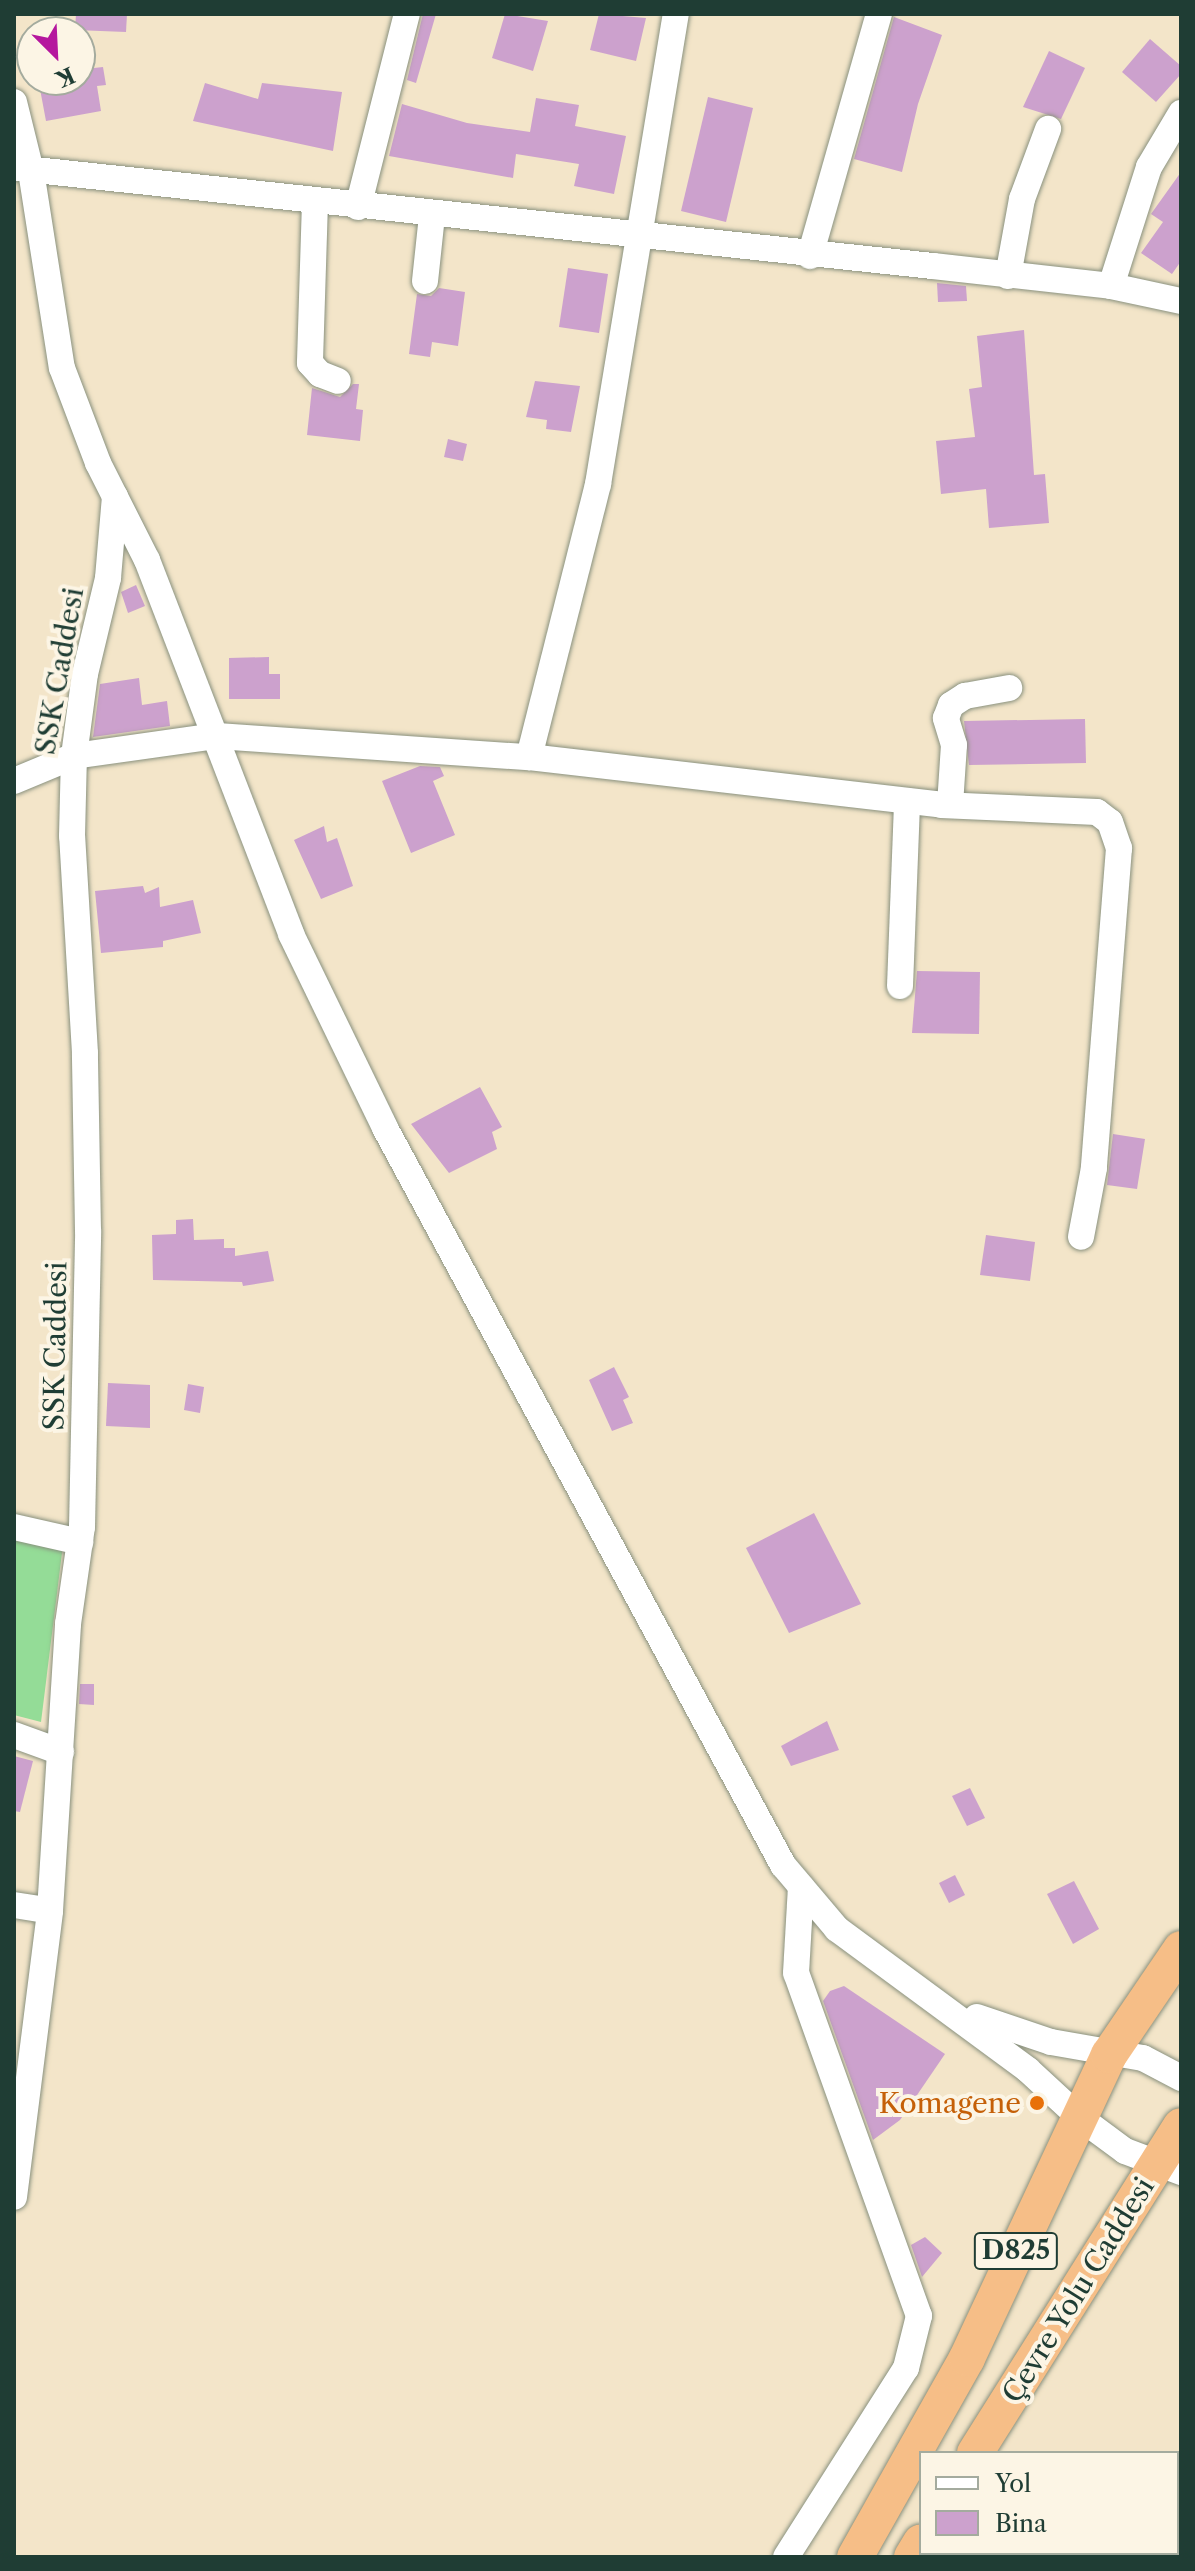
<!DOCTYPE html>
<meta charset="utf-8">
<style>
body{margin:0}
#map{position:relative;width:1195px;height:2571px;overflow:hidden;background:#f3e5c9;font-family:"Libre Caslon Text",serif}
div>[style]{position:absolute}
.green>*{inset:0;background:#94dc97}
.building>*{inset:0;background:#cca1cd}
.roads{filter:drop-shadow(0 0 2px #89917e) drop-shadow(0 0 2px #89917e)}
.minor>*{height:26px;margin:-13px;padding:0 13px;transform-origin:13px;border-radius:13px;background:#fff}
.highway>*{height:36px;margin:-18px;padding:0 18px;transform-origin:18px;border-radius:18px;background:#f6be87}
.dots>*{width:22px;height:22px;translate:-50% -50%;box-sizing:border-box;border:4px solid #fcf5e5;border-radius:50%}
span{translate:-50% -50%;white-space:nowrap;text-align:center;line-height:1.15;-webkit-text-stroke:8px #fcf5e5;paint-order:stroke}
.shield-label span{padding:2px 6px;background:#fcf5e5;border:2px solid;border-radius:6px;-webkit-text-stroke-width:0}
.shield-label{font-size:26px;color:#1f3d34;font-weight:700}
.street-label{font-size:28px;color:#1f3d34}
.food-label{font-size:28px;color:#c56008}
.right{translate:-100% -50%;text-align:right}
.frame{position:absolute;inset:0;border:16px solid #1f3d34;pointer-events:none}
.legend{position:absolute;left:919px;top:2451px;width:260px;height:104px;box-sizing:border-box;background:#fcf5e5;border:2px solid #a4ab9e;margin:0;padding:10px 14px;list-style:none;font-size:24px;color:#1f3d34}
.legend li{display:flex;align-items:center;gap:16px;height:40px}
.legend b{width:40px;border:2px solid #a4ab9e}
.north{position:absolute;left:16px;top:16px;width:80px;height:80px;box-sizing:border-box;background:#fcf5e5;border:2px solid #a4ab9e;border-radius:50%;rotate:156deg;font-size:22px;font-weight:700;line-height:32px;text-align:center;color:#1f3d34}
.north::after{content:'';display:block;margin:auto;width:28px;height:36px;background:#b5179e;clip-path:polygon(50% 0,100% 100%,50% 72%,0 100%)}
</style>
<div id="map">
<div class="green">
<div style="clip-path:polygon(14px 1533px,63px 1545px,41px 1722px,14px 1715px)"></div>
</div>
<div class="building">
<div style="clip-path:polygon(76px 14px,127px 14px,126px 32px,75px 30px)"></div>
<div style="clip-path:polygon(423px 14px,436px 14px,416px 83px,407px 80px)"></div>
<div style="clip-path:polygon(505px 14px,548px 21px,533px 71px,492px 58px)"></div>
<div style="clip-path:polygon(599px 14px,646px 18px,636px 61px,590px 50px)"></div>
<div style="clip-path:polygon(894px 17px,942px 35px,918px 104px,902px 172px,854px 159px)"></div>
<div style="clip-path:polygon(1150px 39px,1181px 66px,1181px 74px,1156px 102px,1122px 72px)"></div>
<div style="clip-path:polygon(89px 40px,94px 68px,103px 67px,106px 85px,97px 86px,101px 111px,46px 121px,40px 89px,49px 88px,47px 80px,80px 80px,80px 41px)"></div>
<div style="clip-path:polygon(1049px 51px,1085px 68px,1061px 119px,1023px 107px)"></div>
<div style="clip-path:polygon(205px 83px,258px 99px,262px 83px,342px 92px,333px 151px,193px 121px)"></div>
<div style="clip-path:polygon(708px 97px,753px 108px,726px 222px,681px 211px)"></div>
<div style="clip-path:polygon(536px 98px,579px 105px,575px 126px,626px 136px,614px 194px,574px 186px,579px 164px,516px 154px,513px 178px,389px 156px,402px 104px,467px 123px,530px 132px)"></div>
<div style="clip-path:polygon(1181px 172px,1181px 261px,1172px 274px,1141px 253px,1163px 222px,1151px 214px)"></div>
<div style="clip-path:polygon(568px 268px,608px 274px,599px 333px,559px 327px)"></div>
<div style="clip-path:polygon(937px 283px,966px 286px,967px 301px,938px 302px)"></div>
<div style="clip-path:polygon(439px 288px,465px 292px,458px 346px,432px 342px,430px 357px,409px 354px,417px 294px,431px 296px)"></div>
<div style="clip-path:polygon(1024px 330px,1034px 475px,1045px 474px,1049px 523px,989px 528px,986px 489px,941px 494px,936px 441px,975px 437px,969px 389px,982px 387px,977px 336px)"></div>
<div style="clip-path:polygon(535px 381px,580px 386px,571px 432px,546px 429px,547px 420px,526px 417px)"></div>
<div style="clip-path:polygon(353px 384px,359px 384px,356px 409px,363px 410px,360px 441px,307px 435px,312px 388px,340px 397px)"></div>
<div style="clip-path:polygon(448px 439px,467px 444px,463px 461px,444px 457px)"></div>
<div style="clip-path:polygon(136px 585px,145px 606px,128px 613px,121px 592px)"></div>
<div style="clip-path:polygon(269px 657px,269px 674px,280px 674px,280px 699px,229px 699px,229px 658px)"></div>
<div style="clip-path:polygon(139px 678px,142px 705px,167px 701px,170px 726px,93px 737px,100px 684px)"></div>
<div style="clip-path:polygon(1085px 719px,1086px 763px,969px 765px,964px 721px)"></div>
<div style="clip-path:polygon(420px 766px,440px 767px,444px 776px,433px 781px,455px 835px,411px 853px,382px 781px)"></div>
<div style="clip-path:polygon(324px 826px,327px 842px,337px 838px,353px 886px,321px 899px,294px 840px)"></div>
<div style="clip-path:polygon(143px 886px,145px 893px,159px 887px,160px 907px,193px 900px,201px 933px,163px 941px,163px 947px,101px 953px,95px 891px)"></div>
<div style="clip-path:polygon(917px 971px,980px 972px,979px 1034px,912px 1033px)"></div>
<div style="clip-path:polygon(480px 1087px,502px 1127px,492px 1132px,497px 1149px,449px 1173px,411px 1124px)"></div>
<div style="clip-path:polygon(1113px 1134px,1145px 1139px,1137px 1189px,1107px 1185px)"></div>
<div style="clip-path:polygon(193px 1219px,194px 1240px,224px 1239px,224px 1248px,235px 1248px,235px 1256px,268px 1251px,274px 1281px,243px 1286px,242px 1282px,153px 1280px,152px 1235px,176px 1234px,176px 1220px)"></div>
<div style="clip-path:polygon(986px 1235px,1035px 1242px,1030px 1281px,980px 1275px)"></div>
<div style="clip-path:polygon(614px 1367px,629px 1397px,623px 1400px,633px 1423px,612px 1431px,589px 1380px)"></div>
<div style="clip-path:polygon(108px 1383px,150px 1385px,150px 1428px,106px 1426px)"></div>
<div style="clip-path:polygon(188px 1384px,204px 1387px,200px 1413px,184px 1410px)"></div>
<div style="clip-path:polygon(814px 1513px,861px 1604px,789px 1633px,746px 1548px)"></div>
<div style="clip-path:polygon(80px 1684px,94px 1684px,94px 1705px,79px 1704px)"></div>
<div style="clip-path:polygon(827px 1721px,839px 1750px,791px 1766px,781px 1746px)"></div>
<div style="clip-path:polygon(14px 1756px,33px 1761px,20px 1812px,14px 1811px)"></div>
<div style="clip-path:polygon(970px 1788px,985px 1818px,967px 1826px,952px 1796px)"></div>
<div style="clip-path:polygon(955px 1875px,965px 1895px,949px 1903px,939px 1883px)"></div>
<div style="clip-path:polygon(1074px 1881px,1099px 1929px,1073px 1944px,1047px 1894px)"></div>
<div style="clip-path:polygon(844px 1986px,945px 2054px,900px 2120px,873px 2140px,823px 2001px,830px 1991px)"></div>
<div style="clip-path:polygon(925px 2237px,942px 2253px,922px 2277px,911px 2245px)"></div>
</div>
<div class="roads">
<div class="minor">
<div style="left:14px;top:102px;width:71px;rotate:76.2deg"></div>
<div style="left:31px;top:171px;width:199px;rotate:81.1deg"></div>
<div style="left:62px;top:368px;width:102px;rotate:69.2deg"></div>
<div style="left:98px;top:463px;width:109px;rotate:63.2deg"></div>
<div style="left:147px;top:560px;width:401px;rotate:68.9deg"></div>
<div style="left:291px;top:934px;width:216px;rotate:64.1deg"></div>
<div style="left:385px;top:1128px;width:838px;rotate:61.63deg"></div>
<div style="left:783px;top:1865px;width:84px;rotate:49.8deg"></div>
<div style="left:837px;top:1929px;width:237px;rotate:36.4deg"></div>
<div style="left:1028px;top:2070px;width:69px;rotate:42.7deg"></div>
<div style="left:1079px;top:2117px;width:57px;rotate:36.5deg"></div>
<div style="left:1125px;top:2151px;width:60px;rotate:20.6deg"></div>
<div style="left:17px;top:168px;width:921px;rotate:6.11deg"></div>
<div style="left:933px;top:266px;width:179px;rotate:6.4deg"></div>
<div style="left:1111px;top:286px;width:72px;rotate:12.1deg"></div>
<div style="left:315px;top:202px;width:161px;rotate:91.8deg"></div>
<div style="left:310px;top:363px;width:15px;rotate:48deg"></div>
<div style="left:320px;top:374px;width:19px;rotate:21deg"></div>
<div style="left:358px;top:207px;width:199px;rotate:-75.8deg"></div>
<div style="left:810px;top:256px;width:252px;rotate:-74.1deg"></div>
<div style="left:1008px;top:276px;width:78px;rotate:-79.7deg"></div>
<div style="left:1022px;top:199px;width:75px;rotate:-69.6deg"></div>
<div style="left:425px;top:281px;width:66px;rotate:-83.9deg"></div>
<div style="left:1111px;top:286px;width:125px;rotate:-72.3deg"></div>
<div style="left:1149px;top:167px;width:63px;rotate:-59.3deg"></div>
<div style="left:529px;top:757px;width:282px;rotate:-75.8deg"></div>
<div style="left:598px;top:484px;width:476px;rotate:-80.6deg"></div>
<div style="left:14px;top:781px;width:65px;rotate:-22.6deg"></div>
<div style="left:74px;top:756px;width:144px;rotate:-8deg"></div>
<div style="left:217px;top:736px;width:313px;rotate:3.9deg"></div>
<div style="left:529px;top:757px;width:415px;rotate:6.6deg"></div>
<div style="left:941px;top:805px;width:156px;rotate:2.6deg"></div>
<div style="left:1097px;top:812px;width:16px;rotate:38deg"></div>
<div style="left:1110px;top:822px;width:28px;rotate:71deg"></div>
<div style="left:1119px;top:848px;width:321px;rotate:94.5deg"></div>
<div style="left:1094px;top:1168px;width:70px;rotate:100.7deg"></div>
<div style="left:950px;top:805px;width:60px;rotate:-86.2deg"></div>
<div style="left:954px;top:745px;width:28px;rotate:-107deg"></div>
<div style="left:946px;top:718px;width:14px;rotate:-69deg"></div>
<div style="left:951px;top:705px;width:17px;rotate:-33deg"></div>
<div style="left:965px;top:696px;width:45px;rotate:-10.3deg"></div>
<div style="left:900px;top:986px;width:185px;rotate:-87.8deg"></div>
<div style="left:14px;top:1527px;width:68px;rotate:12.8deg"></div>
<div style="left:14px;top:1735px;width:50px;rotate:19.9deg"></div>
<div style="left:14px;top:1905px;width:36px;rotate:9deg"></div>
<div style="left:977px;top:2017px;width:78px;rotate:18.7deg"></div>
<div style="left:1051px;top:2042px;width:93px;rotate:9.9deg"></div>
<div style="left:1143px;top:2058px;width:43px;rotate:27.8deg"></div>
<div style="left:14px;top:2197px;width:288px;rotate:-82.8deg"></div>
<div style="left:50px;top:1911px;width:288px;rotate:-86.4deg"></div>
<div style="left:68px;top:1624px;width:98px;rotate:-81.8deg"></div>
<div style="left:82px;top:1527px;width:296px;rotate:-88.8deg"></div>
<div style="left:88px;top:1231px;width:178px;rotate:-91deg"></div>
<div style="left:85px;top:1053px;width:217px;rotate:-93.4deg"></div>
<div style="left:72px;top:836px;width:80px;rotate:-88.6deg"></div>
<div style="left:74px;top:756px;width:83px;rotate:-82.4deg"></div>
<div style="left:85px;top:674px;width:99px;rotate:-76.5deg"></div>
<div style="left:108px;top:578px;width:82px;rotate:-85.1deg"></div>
<div style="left:786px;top:2557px;width:224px;rotate:-57.6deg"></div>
<div style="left:906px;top:2368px;width:54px;rotate:-76deg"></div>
<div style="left:919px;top:2316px;width:364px;rotate:-109.7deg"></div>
<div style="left:796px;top:1973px;width:86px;rotate:-86.7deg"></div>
</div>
<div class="highway">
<div style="left:975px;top:2453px;width:386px;rotate:-57.8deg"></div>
<div style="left:855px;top:2557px;width:228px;rotate:-60.6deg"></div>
<div style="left:967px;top:2358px;width:335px;rotate:-64.9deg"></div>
<div style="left:1109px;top:2055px;width:128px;rotate:-55.8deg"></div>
<div style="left:912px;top:2557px;width:17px;rotate:-59deg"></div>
</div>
</div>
<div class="dots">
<div style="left:1037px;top:2103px;background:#e8710a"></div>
</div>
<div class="shield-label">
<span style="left:1016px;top:2251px">D825</span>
</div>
<div class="street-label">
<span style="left:59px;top:671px;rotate:-80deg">SSK Caddesi</span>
<span style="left:55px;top:1346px;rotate:-89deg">SSK Caddesi</span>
<span style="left:1078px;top:2290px;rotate:-58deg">Çevre Yolu Caddesi</span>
</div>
<div class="food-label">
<span class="right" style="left:1021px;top:2103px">Komagene</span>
</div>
<div class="frame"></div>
<ul class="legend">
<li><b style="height:10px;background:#fff"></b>Yol</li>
<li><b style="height:22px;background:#cca1cd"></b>Bina</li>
</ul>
<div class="north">K</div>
</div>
